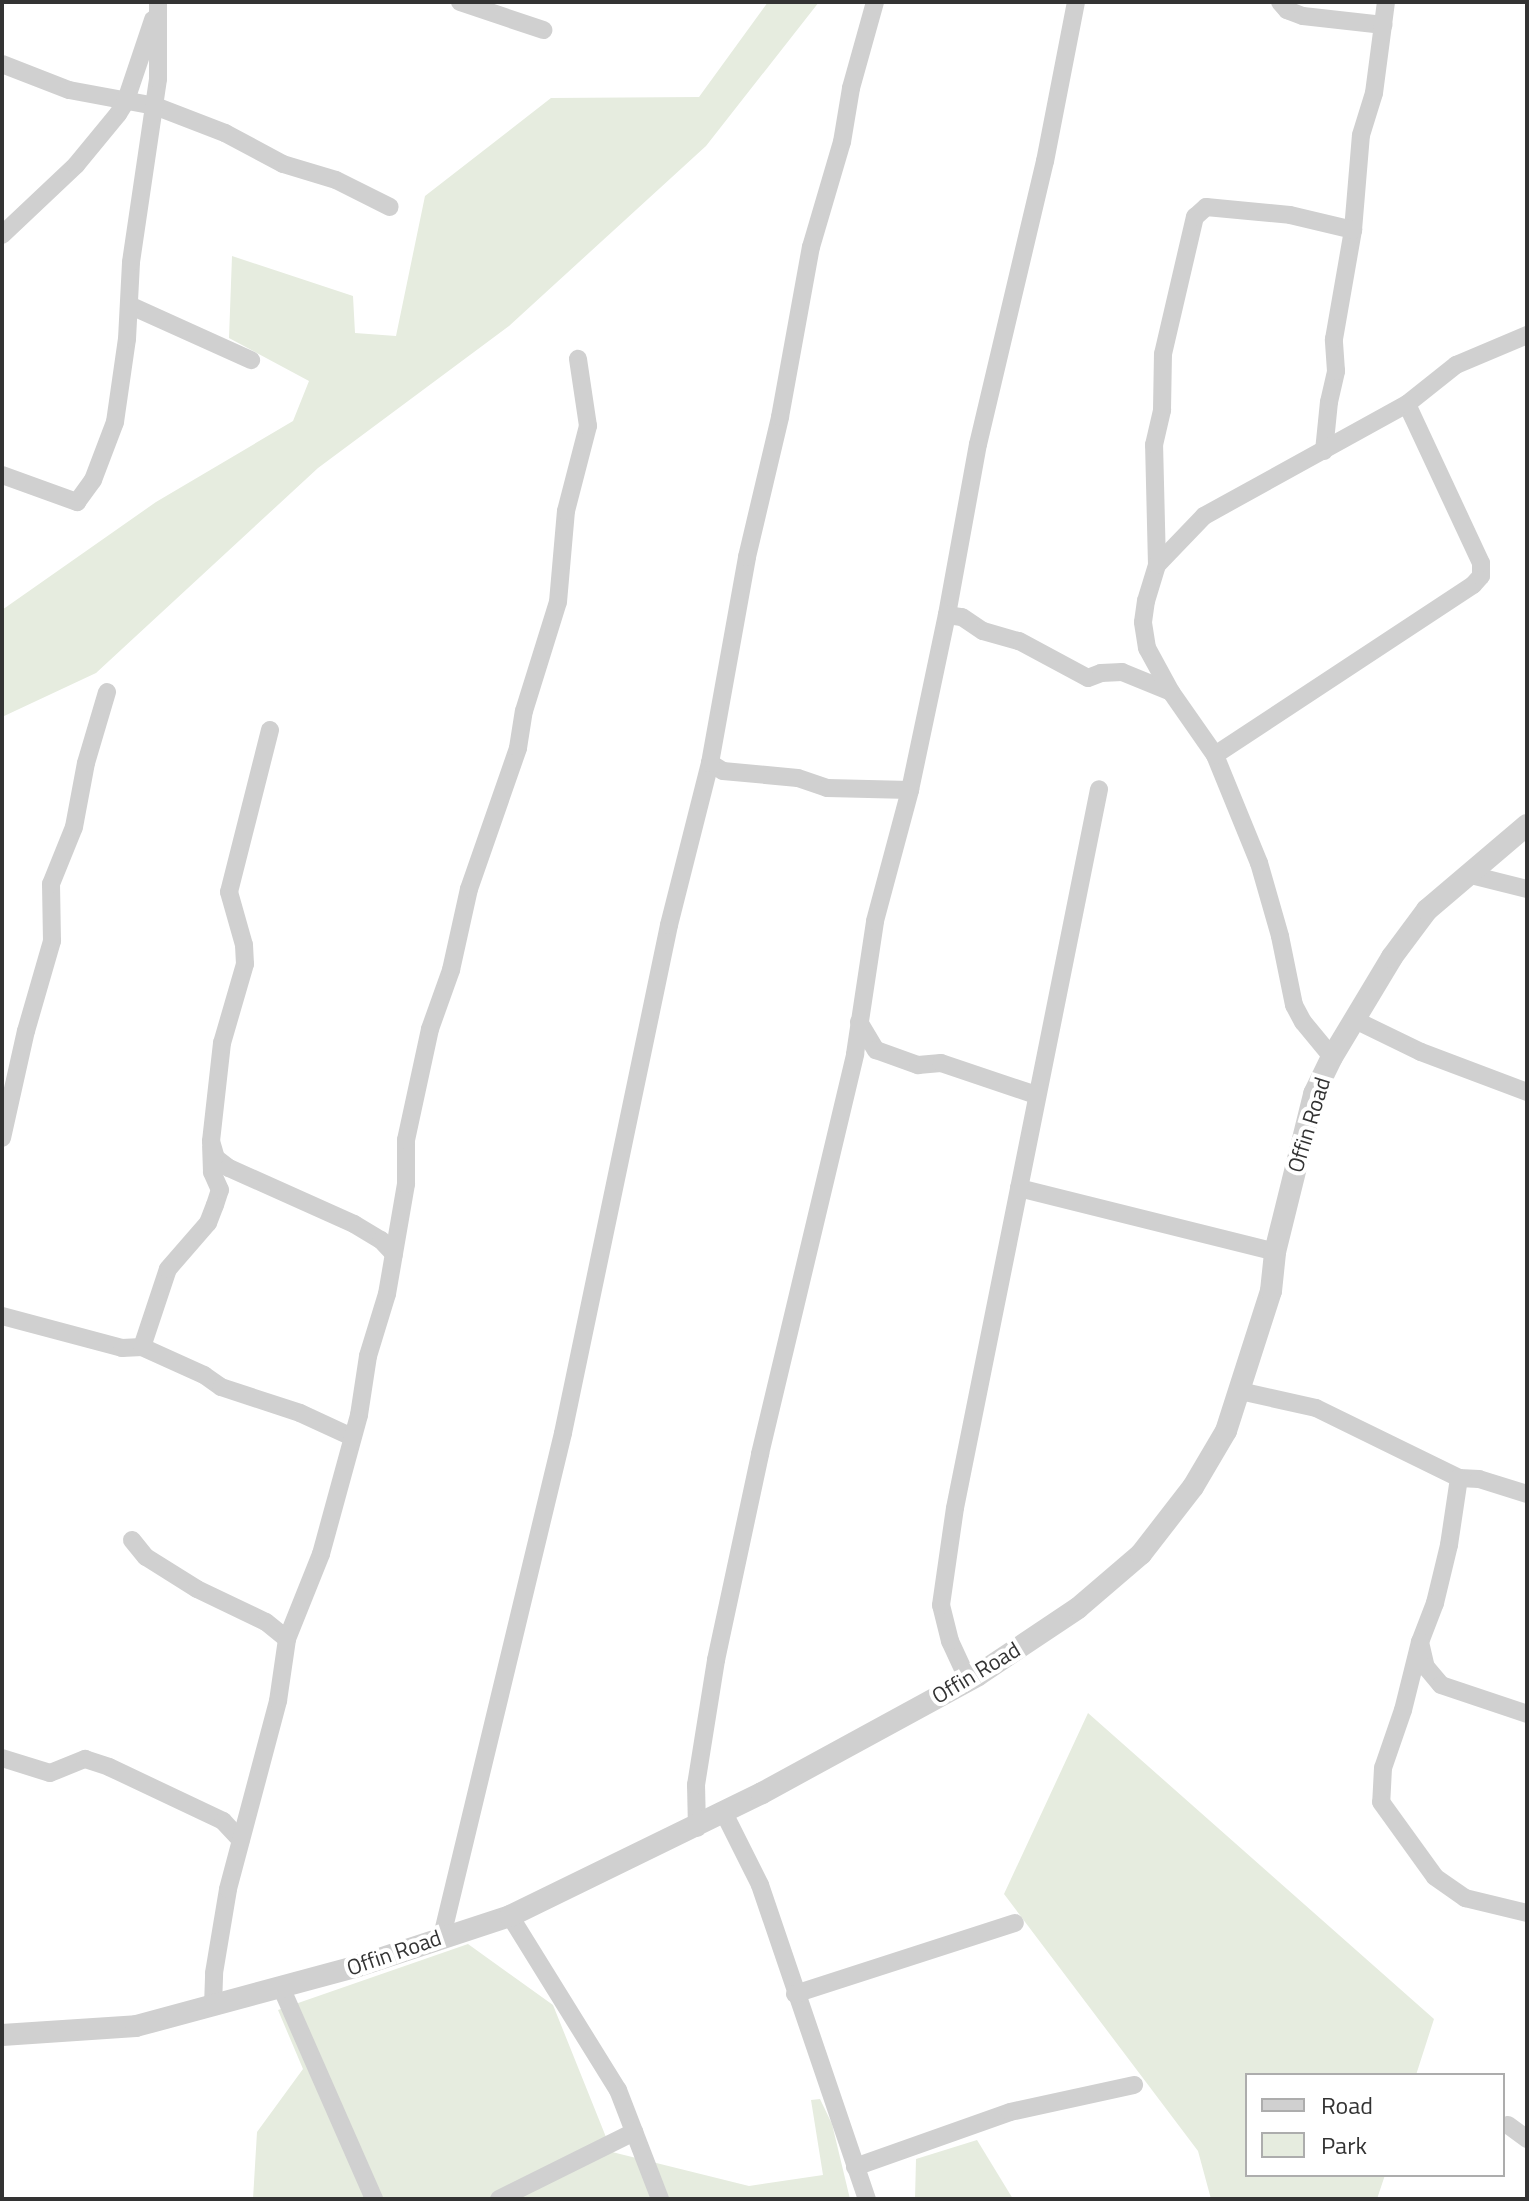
<!DOCTYPE html>
<style>
body{margin:0}
#map{position:relative;width:1529px;height:2201px;overflow:hidden;background:#fff;font-family:"Titillium Web",sans-serif}
div>[style]{position:absolute}
.green>*{inset:0;background:#e6ecdf}
.minor>*{height:18px;margin:-9px;padding:0 9px;transform-origin:9px;border-radius:9px;background:#d0d0d0}
.tertiary>*{height:22px;margin:-11px;padding:0 11px;transform-origin:11px;border-radius:11px;background:#d0d0d0}
span{translate:-50% -50%;white-space:nowrap;text-align:center;line-height:1.15;-webkit-text-stroke:8px #fff;paint-order:stroke}
.street-label{font-size:22px;color:#333}
.frame{position:absolute;inset:0;border:4px solid #333;pointer-events:none}
.legend{position:absolute;left:1245px;top:2073px;width:260px;height:104px;box-sizing:border-box;background:#fff;border:2px solid #adadad;margin:0;padding:10px 14px;list-style:none;font-size:24px;color:#333}
.legend li{display:flex;align-items:center;gap:16px;height:40px}
.legend b{width:40px;border:2px solid #adadad}
</style>
<div id="map">
<div class="green">
<div style="clip-path:polygon(768px 2px,819px 2px,706px 146px,509px 326px,318px 468px,96px 673px,2px 717px,2px 610px,156px 502px,293px 421px,309px 381px,229px 338px,232px 256px,353px 296px,355px 333px,396px 336px,425px 196px,551px 98px,699px 97px)"></div>
<div style="clip-path:polygon(1088px 1713px,1434px 2019px,1416px 2075px,1247px 2075px,1247px 2175px,1385px 2175px,1377px 2199px,1211px 2199px,1198px 2151px,1004px 1894px)"></div>
<div style="clip-path:polygon(468px 1944px,553px 2005px,612px 2152px,749px 2186px,823px 2175px,811px 2100px,820px 2099px,832px 2124px,850px 2199px,253px 2199px,257px 2132px,303px 2069px,278px 2010px)"></div>
<div style="clip-path:polygon(977px 2140px,1013px 2199px,915px 2199px,916px 2159px)"></div>
</div>
<div class="minor">
<div style="left:460px;top:2px;width:88px;rotate:18.6deg"></div>
<div style="left:1076px;top:2px;width:162px;rotate:101deg"></div>
<div style="left:1045px;top:161px;width:291px;rotate:103.3deg"></div>
<div style="left:978px;top:444px;width:174px;rotate:100.3deg"></div>
<div style="left:947px;top:615px;width:15px;rotate:8deg"></div>
<div style="left:962px;top:617px;width:25px;rotate:34deg"></div>
<div style="left:983px;top:631px;width:37px;rotate:16deg"></div>
<div style="left:1019px;top:641px;width:78px;rotate:28.2deg"></div>
<div style="left:1088px;top:678px;width:14px;rotate:-21deg"></div>
<div style="left:1101px;top:673px;width:21px;rotate:-3deg"></div>
<div style="left:1122px;top:672px;width:53px;rotate:22.2deg"></div>
<div style="left:1280px;top:2px;width:11px;rotate:49deg"></div>
<div style="left:1287px;top:10px;width:17px;rotate:21deg"></div>
<div style="left:1303px;top:16px;width:81px;rotate:6.4deg"></div>
<div style="left:2px;top:64px;width:72px;rotate:21.2deg"></div>
<div style="left:69px;top:90px;width:87px;rotate:10.5deg"></div>
<div style="left:155px;top:106px;width:75px;rotate:21.1deg"></div>
<div style="left:225px;top:133px;width:66px;rotate:28.1deg"></div>
<div style="left:283px;top:164px;width:55px;rotate:16.8deg"></div>
<div style="left:336px;top:180px;width:60px;rotate:26.6deg"></div>
<div style="left:2px;top:235px;width:102px;rotate:-43.4deg"></div>
<div style="left:76px;top:165px;width:66px;rotate:-50.5deg"></div>
<div style="left:118px;top:114px;width:13px;rotate:-58deg"></div>
<div style="left:125px;top:103px;width:88px;rotate:-71.4deg"></div>
<div style="left:129px;top:305px;width:134px;rotate:24.3deg"></div>
<div style="left:1324px;top:451px;width:49px;rotate:-84.2deg"></div>
<div style="left:1329px;top:402px;width:32px;rotate:-77deg"></div>
<div style="left:1336px;top:371px;width:32px;rotate:-94deg"></div>
<div style="left:1334px;top:339px;width:111px;rotate:-80.1deg"></div>
<div style="left:1353px;top:230px;width:95px;rotate:-85.2deg"></div>
<div style="left:1361px;top:135px;width:44px;rotate:-72.8deg"></div>
<div style="left:1374px;top:93px;width:92px;rotate:-82.5deg"></div>
<div style="left:2px;top:475px;width:80px;rotate:19.8deg"></div>
<div style="left:77px;top:502px;width:27px;rotate:-54deg"></div>
<div style="left:93px;top:480px;width:62px;rotate:-69.2deg"></div>
<div style="left:115px;top:422px;width:84px;rotate:-81.8deg"></div>
<div style="left:127px;top:339px;width:77px;rotate:-87deg"></div>
<div style="left:131px;top:262px;width:185px;rotate:-81.6deg"></div>
<div style="left:158px;top:79px;width:77px;rotate:-90deg"></div>
<div style="left:1157px;top:565px;width:120px;rotate:-91.4deg"></div>
<div style="left:1154px;top:445px;width:36px;rotate:-77deg"></div>
<div style="left:1162px;top:410px;width:56px;rotate:-89deg"></div>
<div style="left:1163px;top:354px;width:141px;rotate:-76.9deg"></div>
<div style="left:1195px;top:217px;width:15px;rotate:-42deg"></div>
<div style="left:1206px;top:207px;width:84px;rotate:5.4deg"></div>
<div style="left:1290px;top:215px;width:65px;rotate:13.4deg"></div>
<div style="left:270px;top:730px;width:167px;rotate:104.2deg"></div>
<div style="left:229px;top:892px;width:55px;rotate:74.2deg"></div>
<div style="left:244px;top:945px;width:19px;rotate:87deg"></div>
<div style="left:245px;top:964px;width:82px;rotate:106.2deg"></div>
<div style="left:222px;top:1043px;width:99px;rotate:96.4deg"></div>
<div style="left:211px;top:1141px;width:18px;rotate:74deg"></div>
<div style="left:216px;top:1158px;width:16px;rotate:38deg"></div>
<div style="left:229px;top:1168px;width:137px;rotate:24.1deg"></div>
<div style="left:354px;top:1224px;width:31px;rotate:31deg"></div>
<div style="left:381px;top:1240px;width:19px;rotate:47deg"></div>
<div style="left:1215px;top:755px;width:309px;rotate:-33.4deg"></div>
<div style="left:1473px;top:585px;width:12px;rotate:-48deg"></div>
<div style="left:1481px;top:576px;width:13px;rotate:-90deg"></div>
<div style="left:1481px;top:563px;width:175px;rotate:-115deg"></div>
<div style="left:710px;top:763px;width:15px;rotate:32deg"></div>
<div style="left:723px;top:771px;width:75px;rotate:5.3deg"></div>
<div style="left:798px;top:778px;width:31px;rotate:19deg"></div>
<div style="left:827px;top:788px;width:83px;rotate:1.4deg"></div>
<div style="left:910px;top:790px;width:179px;rotate:-78.1deg"></div>
<div style="left:1467px;top:874px;width:62px;rotate:14deg"></div>
<div style="left:1355px;top:1020px;width:73px;rotate:25.9deg"></div>
<div style="left:1421px;top:1052px;width:113px;rotate:20.7deg"></div>
<div style="left:859px;top:1022px;width:33px;rotate:59deg"></div>
<div style="left:876px;top:1050px;width:45px;rotate:19.7deg"></div>
<div style="left:918px;top:1065px;width:23px;rotate:-5deg"></div>
<div style="left:941px;top:1063px;width:100px;rotate:18.6deg"></div>
<div style="left:1332px;top:1057px;width:45px;rotate:-129.6deg"></div>
<div style="left:1303px;top:1022px;width:19px;rotate:-118deg"></div>
<div style="left:1294px;top:1005px;width:70px;rotate:-101.5deg"></div>
<div style="left:1280px;top:936px;width:76px;rotate:-106deg"></div>
<div style="left:1259px;top:863px;width:117px;rotate:-112.2deg"></div>
<div style="left:1215px;top:755px;width:77px;rotate:-124.9deg"></div>
<div style="left:1171px;top:692px;width:50px;rotate:-118.6deg"></div>
<div style="left:1147px;top:648px;width:26px;rotate:-99deg"></div>
<div style="left:1143px;top:622px;width:21px;rotate:-82deg"></div>
<div style="left:1146px;top:601px;width:38px;rotate:-73deg"></div>
<div style="left:1157px;top:565px;width:68px;rotate:-46.2deg"></div>
<div style="left:1204px;top:516px;width:232px;rotate:-28.9deg"></div>
<div style="left:1407px;top:404px;width:63px;rotate:-38.5deg"></div>
<div style="left:1456px;top:365px;width:77px;rotate:-22.9deg"></div>
<div style="left:2px;top:1138px;width:110px;rotate:-77.4deg"></div>
<div style="left:26px;top:1031px;width:94px;rotate:-73.9deg"></div>
<div style="left:52px;top:941px;width:57px;rotate:-91deg"></div>
<div style="left:51px;top:884px;width:61px;rotate:-68deg"></div>
<div style="left:74px;top:827px;width:65px;rotate:-79.4deg"></div>
<div style="left:86px;top:763px;width:74px;rotate:-73.5deg"></div>
<div style="left:1019px;top:1188px;width:264px;rotate:14deg"></div>
<div style="left:2px;top:1316px;width:124px;rotate:14.9deg"></div>
<div style="left:122px;top:1348px;width:20px;rotate:-3deg"></div>
<div style="left:142px;top:1347px;width:68px;rotate:24.3deg"></div>
<div style="left:204px;top:1375px;width:21px;rotate:35deg"></div>
<div style="left:221px;top:1387px;width:83px;rotate:18.2deg"></div>
<div style="left:300px;top:1413px;width:57px;rotate:24.8deg"></div>
<div style="left:142px;top:1347px;width:82px;rotate:-71.6deg"></div>
<div style="left:168px;top:1269px;width:61px;rotate:-49deg"></div>
<div style="left:208px;top:1223px;width:19px;rotate:-69deg"></div>
<div style="left:215px;top:1205px;width:16px;rotate:-72deg"></div>
<div style="left:220px;top:1190px;width:20px;rotate:-114deg"></div>
<div style="left:212px;top:1172px;width:26px;rotate:-92deg"></div>
<div style="left:1240px;top:1391px;width:78px;rotate:12.6deg"></div>
<div style="left:1316px;top:1408px;width:159px;rotate:26.1deg"></div>
<div style="left:1459px;top:1478px;width:20px;rotate:3deg"></div>
<div style="left:1479px;top:1479px;width:50px;rotate:17.4deg"></div>
<div style="left:1459px;top:1478px;width:68px;rotate:98.5deg"></div>
<div style="left:1449px;top:1545px;width:60px;rotate:103.6deg"></div>
<div style="left:1435px;top:1603px;width:42px;rotate:111deg"></div>
<div style="left:1420px;top:1642px;width:26px;rotate:77deg"></div>
<div style="left:1426px;top:1667px;width:23px;rotate:50deg"></div>
<div style="left:1441px;top:1685px;width:91px;rotate:18.6deg"></div>
<div style="left:132px;top:1540px;width:22px;rotate:51deg"></div>
<div style="left:146px;top:1557px;width:60px;rotate:32.1deg"></div>
<div style="left:197px;top:1589px;width:76px;rotate:25.6deg"></div>
<div style="left:266px;top:1622px;width:27px;rotate:39deg"></div>
<div style="left:1420px;top:1642px;width:70px;rotate:104deg"></div>
<div style="left:1403px;top:1710px;width:61px;rotate:109deg"></div>
<div style="left:1383px;top:1768px;width:34px;rotate:93deg"></div>
<div style="left:1381px;top:1802px;width:92px;rotate:54.2deg"></div>
<div style="left:1435px;top:1877px;width:37px;rotate:35deg"></div>
<div style="left:1465px;top:1898px;width:64px;rotate:13.6deg"></div>
<div style="left:968px;top:1680px;width:43px;rotate:-114.8deg"></div>
<div style="left:950px;top:1641px;width:37px;rotate:-104deg"></div>
<div style="left:941px;top:1605px;width:98px;rotate:-81.8deg"></div>
<div style="left:955px;top:1508px;width:733px;rotate:-78.67deg"></div>
<div style="left:2px;top:1758px;width:50px;rotate:17.4deg"></div>
<div style="left:50px;top:1773px;width:38px;rotate:-22deg"></div>
<div style="left:85px;top:1759px;width:25px;rotate:18deg"></div>
<div style="left:109px;top:1767px;width:126px;rotate:25.3deg"></div>
<div style="left:223px;top:1821px;width:26px;rotate:47deg"></div>
<div style="left:724px;top:1813px;width:80px;rotate:63.4deg"></div>
<div style="left:760px;top:1885px;width:332px;rotate:71.2deg"></div>
<div style="left:697px;top:1828px;width:43px;rotate:-91.3deg"></div>
<div style="left:696px;top:1785px;width:127px;rotate:-80.9deg"></div>
<div style="left:716px;top:1660px;width:211px;rotate:-77.9deg"></div>
<div style="left:760px;top:1454px;width:411px;rotate:-76.6deg"></div>
<div style="left:855px;top:1054px;width:134px;rotate:-81.4deg"></div>
<div style="left:875px;top:921px;width:136px;rotate:-75deg"></div>
<div style="left:510px;top:1916px;width:205px;rotate:58.2deg"></div>
<div style="left:618px;top:2090px;width:117px;rotate:68.9deg"></div>
<div style="left:442px;top:1936px;width:517px;rotate:-76.47deg"></div>
<div style="left:563px;top:1433px;width:519px;rotate:-78.21deg"></div>
<div style="left:669px;top:925px;width:167px;rotate:-75.8deg"></div>
<div style="left:710px;top:763px;width:209px;rotate:-79.8deg"></div>
<div style="left:747px;top:557px;width:144px;rotate:-76.7deg"></div>
<div style="left:780px;top:417px;width:173px;rotate:-79.7deg"></div>
<div style="left:811px;top:247px;width:109px;rotate:-73.6deg"></div>
<div style="left:842px;top:142px;width:55px;rotate:-80.5deg"></div>
<div style="left:851px;top:88px;width:89px;rotate:-74.4deg"></div>
<div style="left:281px;top:1987px;width:232px;rotate:66.3deg"></div>
<div style="left:795px;top:1994px;width:231px;rotate:-17.9deg"></div>
<div style="left:213px;top:2006px;width:33px;rotate:-88deg"></div>
<div style="left:214px;top:1973px;width:85px;rotate:-80.5deg"></div>
<div style="left:228px;top:1889px;width:195px;rotate:-75.1deg"></div>
<div style="left:278px;top:1701px;width:63px;rotate:-81.7deg"></div>
<div style="left:287px;top:1639px;width:92px;rotate:-68.2deg"></div>
<div style="left:321px;top:1554px;width:144px;rotate:-74.7deg"></div>
<div style="left:359px;top:1415px;width:60px;rotate:-81.3deg"></div>
<div style="left:368px;top:1356px;width:65px;rotate:-73deg"></div>
<div style="left:387px;top:1294px;width:112px;rotate:-80.2deg"></div>
<div style="left:406px;top:1184px;width:44px;rotate:-90deg"></div>
<div style="left:406px;top:1140px;width:114px;rotate:-77.8deg"></div>
<div style="left:430px;top:1029px;width:63px;rotate:-70.4deg"></div>
<div style="left:451px;top:970px;width:83px;rotate:-77.5deg"></div>
<div style="left:469px;top:889px;width:149px;rotate:-70.8deg"></div>
<div style="left:518px;top:748px;width:37px;rotate:-81deg"></div>
<div style="left:524px;top:711px;width:114px;rotate:-72.7deg"></div>
<div style="left:558px;top:602px;width:91px;rotate:-85deg"></div>
<div style="left:566px;top:511px;width:88px;rotate:-75.5deg"></div>
<div style="left:588px;top:426px;width:68px;rotate:-98.5deg"></div>
<div style="left:1508px;top:2125px;width:24px;rotate:36deg"></div>
<div style="left:855px;top:2167px;width:164px;rotate:-19.5deg"></div>
<div style="left:1010px;top:2112px;width:127px;rotate:-12.3deg"></div>
<div style="left:499px;top:2199px;width:151px;rotate:-26.4deg"></div>
</div>
<div class="tertiary">
<div style="left:2px;top:2035px;width:134px;rotate:-3.8deg"></div>
<div style="left:136px;top:2026px;width:227px;rotate:-15.1deg"></div>
<div style="left:355px;top:1967px;width:163px;rotate:-18.2deg"></div>
<div style="left:510px;top:1916px;width:280px;rotate:-26deg"></div>
<div style="left:762px;top:1793px;width:246px;rotate:-28.6deg"></div>
<div style="left:978px;top:1675px;width:120px;rotate:-33.8deg"></div>
<div style="left:1078px;top:1608px;width:83px;rotate:-40.6deg"></div>
<div style="left:1141px;top:1554px;width:85px;rotate:-52.2deg"></div>
<div style="left:1193px;top:1487px;width:65px;rotate:-59.5deg"></div>
<div style="left:1226px;top:1431px;width:147px;rotate:-72.2deg"></div>
<div style="left:1271px;top:1291px;width:39px;rotate:-84deg"></div>
<div style="left:1275px;top:1252px;width:163px;rotate:-76.1deg"></div>
<div style="left:1314px;top:1094px;width:41px;rotate:-64.1deg"></div>
<div style="left:1332px;top:1057px;width:117px;rotate:-59deg"></div>
<div style="left:1392px;top:957px;width:59px;rotate:-53.3deg"></div>
<div style="left:1427px;top:910px;width:131px;rotate:-40.4deg"></div>
</div>
<div class="street-label">
<span style="left:1309px;top:1125px;rotate:-73deg">Offin Road</span>
<span style="left:976px;top:1673px;rotate:-31deg">Offin Road</span>
<span style="left:394px;top:1953px;rotate:-19deg">Offin Road</span>
</div>
<div class="frame"></div>
<ul class="legend">
<li><b style="height:10px;background:#d0d0d0"></b>Road</li>
<li><b style="height:22px;background:#e6ecdf"></b>Park</li>
</ul>
</div>
